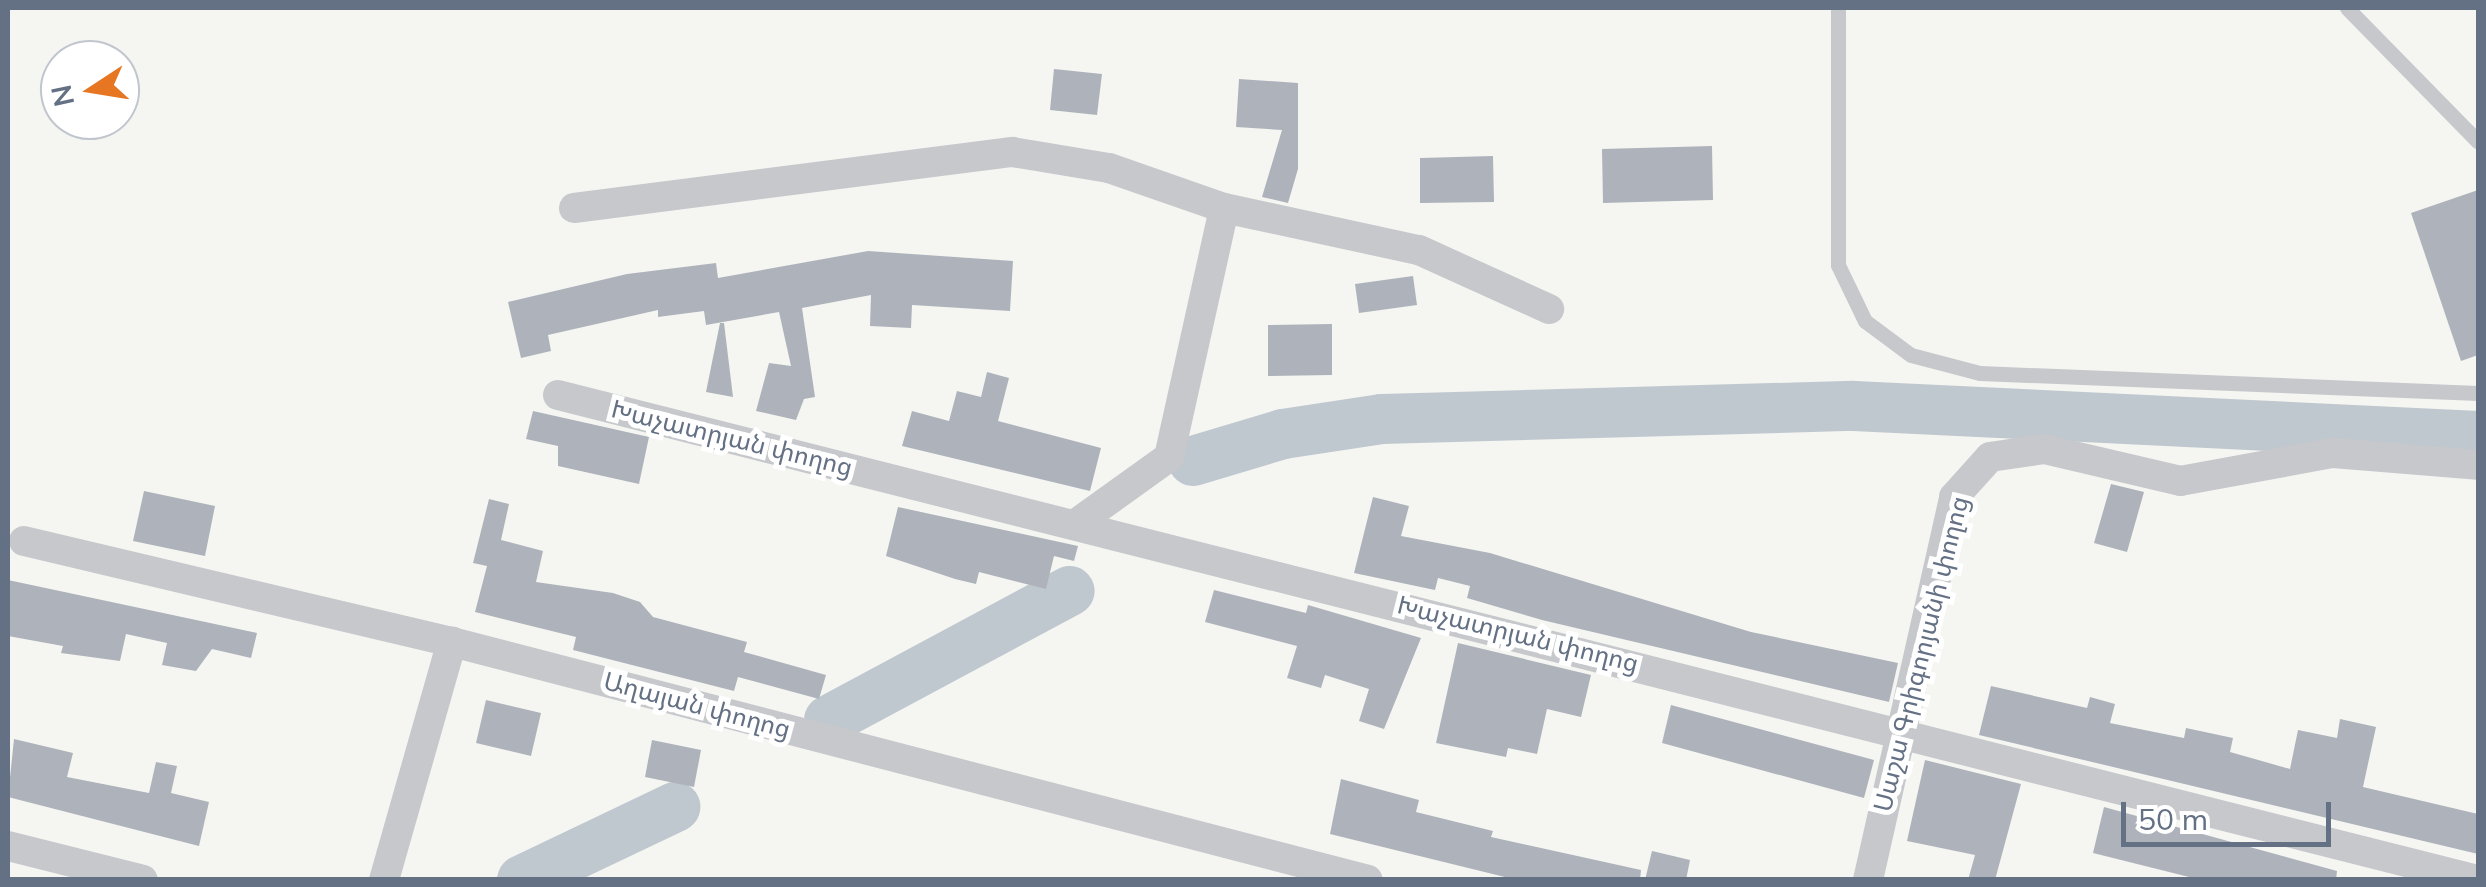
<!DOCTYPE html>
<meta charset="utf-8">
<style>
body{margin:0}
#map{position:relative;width:2486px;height:887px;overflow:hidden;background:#f5f6f2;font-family:Mulish,"Noto Sans Armenian",sans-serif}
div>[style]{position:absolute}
.river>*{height:50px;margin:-25px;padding:0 25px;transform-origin:25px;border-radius:25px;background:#c0c8cf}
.building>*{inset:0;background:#aeb3bb}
.lane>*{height:15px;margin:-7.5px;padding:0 7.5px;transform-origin:7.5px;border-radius:7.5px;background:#c6c8cc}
.street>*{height:30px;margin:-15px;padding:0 15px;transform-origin:15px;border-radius:15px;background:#c6c8cc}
span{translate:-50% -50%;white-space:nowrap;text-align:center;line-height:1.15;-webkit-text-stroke:10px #fff;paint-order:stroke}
.street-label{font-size:25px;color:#647084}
.frame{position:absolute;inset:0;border:10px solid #647084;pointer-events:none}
.north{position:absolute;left:40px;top:40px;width:100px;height:100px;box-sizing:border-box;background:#fff;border:2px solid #c1c6ce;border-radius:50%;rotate:258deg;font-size:28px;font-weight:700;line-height:40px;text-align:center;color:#647084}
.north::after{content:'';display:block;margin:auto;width:35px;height:45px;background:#e77622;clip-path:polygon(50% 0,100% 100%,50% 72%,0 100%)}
.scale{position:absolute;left:2121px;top:802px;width:210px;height:45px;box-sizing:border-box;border:5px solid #647084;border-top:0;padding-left:12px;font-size:30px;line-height:35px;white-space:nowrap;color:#647084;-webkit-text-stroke:8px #fff;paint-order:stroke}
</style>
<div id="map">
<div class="river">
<div style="left:1193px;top:461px;width:94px;rotate:-16.7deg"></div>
<div style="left:1283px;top:434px;width:100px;rotate:-8.6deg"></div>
<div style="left:1382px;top:419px;width:472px;rotate:-1.6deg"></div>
<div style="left:1854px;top:406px;width:625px;rotate:2.75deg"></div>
<div style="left:829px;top:720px;width:273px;rotate:-28.2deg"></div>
<div style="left:522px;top:880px;width:170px;rotate:-25.5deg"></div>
</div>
<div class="building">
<div style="clip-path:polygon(1054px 69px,1102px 74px,1097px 115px,1050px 110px)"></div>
<div style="clip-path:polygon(1239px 79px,1298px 83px,1298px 169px,1288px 203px,1262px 197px,1282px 130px,1236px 127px)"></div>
<div style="clip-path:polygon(1712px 146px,1713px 200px,1603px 203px,1602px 149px)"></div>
<div style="clip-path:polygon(1493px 156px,1494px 202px,1420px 203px,1420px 158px)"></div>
<div style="clip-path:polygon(2478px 190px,2478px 355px,2461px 361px,2411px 213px)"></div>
<div style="clip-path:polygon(868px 251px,1013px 261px,1010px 311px,912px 305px,911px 328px,870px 326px,871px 295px,802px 308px,815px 397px,804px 399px,796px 420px,756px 411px,769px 363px,791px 366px,779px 312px,706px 325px,704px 311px,658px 317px,658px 310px,548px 335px,551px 351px,521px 358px,508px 302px,627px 274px,716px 263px,718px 278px)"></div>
<div style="clip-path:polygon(1413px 276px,1417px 305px,1359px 313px,1355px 284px)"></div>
<div style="clip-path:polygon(720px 323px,724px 323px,733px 397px,706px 392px)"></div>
<div style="clip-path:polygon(1332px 324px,1332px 375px,1268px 376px,1268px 325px)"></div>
<div style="clip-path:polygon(987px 372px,1009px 378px,998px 421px,1101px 448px,1090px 491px,902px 446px,912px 411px,949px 421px,957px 391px,981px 397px)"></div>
<div style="clip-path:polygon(533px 411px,649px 437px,639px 484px,558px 466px,558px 446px,526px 439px)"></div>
<div style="clip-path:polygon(2111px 484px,2144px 492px,2127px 552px,2094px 543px)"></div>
<div style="clip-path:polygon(144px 491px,215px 506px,205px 556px,133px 541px)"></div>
<div style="clip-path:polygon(1373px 497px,1409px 506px,1401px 536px,1490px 553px,1751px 632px,1898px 663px,1889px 702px,1542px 620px,1467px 598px,1470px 586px,1438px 578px,1435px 590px,1354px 573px)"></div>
<div style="clip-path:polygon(489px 499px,509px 504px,501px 540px,543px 551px,536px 582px,613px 593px,640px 602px,653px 617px,747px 642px,744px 652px,826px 675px,819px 699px,738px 677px,734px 691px,573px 650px,576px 637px,475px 612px,487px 566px,473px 563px)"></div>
<div style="clip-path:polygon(898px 507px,1078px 546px,1074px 561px,1054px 556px,1046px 589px,979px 572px,976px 584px,955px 579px,886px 556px)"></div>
<div style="clip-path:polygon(8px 580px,257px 633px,251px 658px,212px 649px,196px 671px,162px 665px,167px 643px,126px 634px,120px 661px,61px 653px,63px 646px,8px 636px)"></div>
<div style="clip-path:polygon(1214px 590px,1306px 613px,1308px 605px,1421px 638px,1384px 729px,1359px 721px,1369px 689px,1325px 675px,1321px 688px,1287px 678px,1297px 646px,1205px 622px)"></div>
<div style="clip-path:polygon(1458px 643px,1591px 675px,1581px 717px,1547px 709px,1537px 754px,1508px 748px,1506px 757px,1436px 743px)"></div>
<div style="clip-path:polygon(1991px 686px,2087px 708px,2090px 697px,2115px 704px,2110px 723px,2184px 738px,2186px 728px,2233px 738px,2230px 752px,2290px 769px,2298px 730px,2337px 738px,2340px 719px,2376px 727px,2363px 787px,2478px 814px,2478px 854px,1979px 735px)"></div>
<div style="clip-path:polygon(486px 700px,541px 713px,531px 756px,476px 743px)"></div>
<div style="clip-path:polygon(1671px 705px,1874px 760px,1864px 798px,1662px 743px)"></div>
<div style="clip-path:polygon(14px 739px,73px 753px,67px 777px,149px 793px,156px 762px,177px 766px,171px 793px,209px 802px,199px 846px,8px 797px)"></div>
<div style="clip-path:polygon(652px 740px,701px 750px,694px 787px,645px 777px)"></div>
<div style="clip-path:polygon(1925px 760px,2021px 784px,1995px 880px,1968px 880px,1975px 855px,1907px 841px)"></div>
<div style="clip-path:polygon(1341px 779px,1419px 800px,1416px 812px,1493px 831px,1491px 837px,1641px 870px,1640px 880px,1517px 880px,1330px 834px)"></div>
<div style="clip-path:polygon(2104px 807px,2337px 871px,2336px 880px,2201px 880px,2093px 853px)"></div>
<div style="clip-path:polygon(1652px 851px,1690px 860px,1686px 880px,1645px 880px)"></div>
</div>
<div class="lane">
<div style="left:1838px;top:8px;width:257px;rotate:90deg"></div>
<div style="left:1838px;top:265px;width:62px;rotate:64.3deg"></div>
<div style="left:1865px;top:321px;width:57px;rotate:36.5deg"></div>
<div style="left:1911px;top:355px;width:71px;rotate:14.6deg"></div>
<div style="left:1980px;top:373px;width:498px;rotate:2.3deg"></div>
<div style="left:2347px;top:8px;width:187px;rotate:45.6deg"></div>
</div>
<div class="street">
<div style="left:574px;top:208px;width:442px;rotate:-7.3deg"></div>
<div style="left:1012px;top:152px;width:98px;rotate:9.4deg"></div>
<div style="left:1109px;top:168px;width:122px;rotate:19.2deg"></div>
<div style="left:1224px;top:208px;width:199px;rotate:12.2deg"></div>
<div style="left:1419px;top:250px;width:143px;rotate:24.4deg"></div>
<div style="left:558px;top:395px;width:1979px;rotate:14.18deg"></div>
<div style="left:1077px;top:523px;width:113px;rotate:-35.7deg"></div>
<div style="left:1169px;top:457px;width:255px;rotate:-77.5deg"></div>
<div style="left:24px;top:541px;width:440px;rotate:13.3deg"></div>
<div style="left:452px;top:642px;width:946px;rotate:14.56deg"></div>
<div style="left:8px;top:846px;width:139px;rotate:14.1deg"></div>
<div style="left:384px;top:880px;width:248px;rotate:-74.1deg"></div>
<div style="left:1868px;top:880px;width:393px;rotate:-77.3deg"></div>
<div style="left:1954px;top:497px;width:54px;rotate:-48deg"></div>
<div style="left:1990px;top:457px;width:55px;rotate:-8.4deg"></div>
<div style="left:2044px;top:449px;width:140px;rotate:13.2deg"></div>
<div style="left:2180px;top:481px;width:156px;rotate:-10.4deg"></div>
<div style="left:2333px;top:453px;width:145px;rotate:4.7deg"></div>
</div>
<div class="street-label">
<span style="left:732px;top:438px;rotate:14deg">Խաչատրյան փողոց</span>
<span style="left:1518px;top:634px;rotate:14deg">Խաչատրյան փողոց</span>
<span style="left:1921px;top:654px;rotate:-76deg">Սաշա Գրիգորյանի փողոց</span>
<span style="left:697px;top:705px;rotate:15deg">Աղայան փողոց</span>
</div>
<div class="frame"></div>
<div class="north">N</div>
<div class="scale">50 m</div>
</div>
